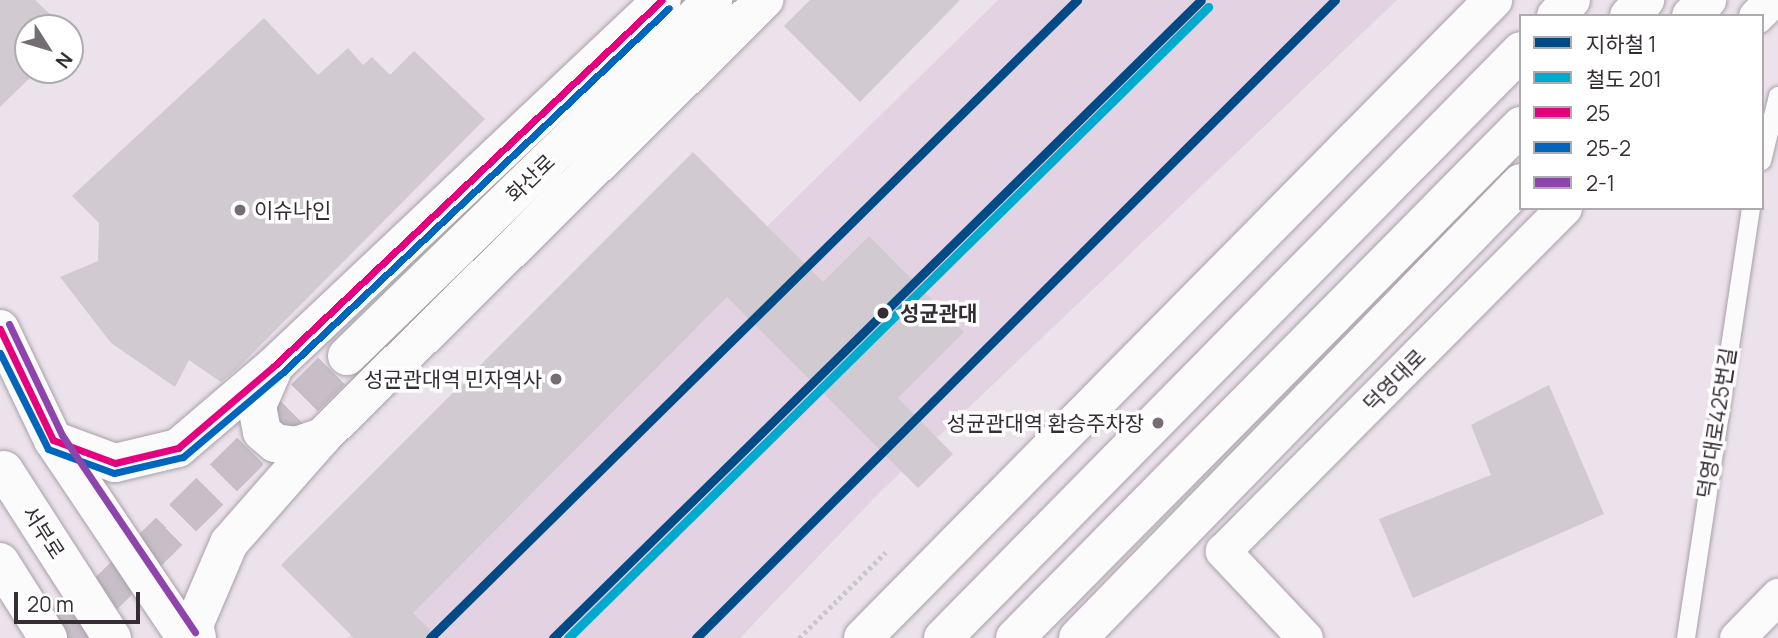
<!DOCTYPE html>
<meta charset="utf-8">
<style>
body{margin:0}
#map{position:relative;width:1778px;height:638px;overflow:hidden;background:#ece2ec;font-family:Manrope,"Noto Sans KR",sans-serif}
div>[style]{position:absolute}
.built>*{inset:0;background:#e2d2e2}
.building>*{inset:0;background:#d1cad1}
.tertiary-tunnel>*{height:38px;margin-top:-19px;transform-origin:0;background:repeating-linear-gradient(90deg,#c7bec7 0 38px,transparent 0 57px)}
.path>*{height:4.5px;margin-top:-2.25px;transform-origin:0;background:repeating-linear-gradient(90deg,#cac7ca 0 3.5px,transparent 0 7px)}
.roads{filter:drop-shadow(0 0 2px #a8a1a8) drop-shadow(0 0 2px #a8a1a8)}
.service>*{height:18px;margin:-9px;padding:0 9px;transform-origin:9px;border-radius:9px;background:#fcfbfc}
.minor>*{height:35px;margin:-17.5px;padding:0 17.5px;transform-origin:17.5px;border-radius:17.5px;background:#fcfbfc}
.tertiary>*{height:38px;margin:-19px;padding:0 19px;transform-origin:19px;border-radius:19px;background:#fcfbfc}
.secondary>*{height:38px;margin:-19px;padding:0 19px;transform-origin:19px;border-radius:19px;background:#fcfbfc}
.bridges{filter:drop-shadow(0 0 2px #a8a1a8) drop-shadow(0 0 2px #a8a1a8)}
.secondary-bridge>*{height:38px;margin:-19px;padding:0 19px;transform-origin:19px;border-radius:19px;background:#fcfbfc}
.bus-1>*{height:7px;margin:-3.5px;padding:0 3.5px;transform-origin:3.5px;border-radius:3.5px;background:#e5007d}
.bus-2>*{height:7px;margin:-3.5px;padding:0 3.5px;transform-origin:3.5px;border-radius:3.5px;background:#0065bd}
.bus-3>*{height:7px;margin:-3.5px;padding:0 3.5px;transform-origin:3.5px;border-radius:3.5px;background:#8e44ad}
.rail-1>*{height:9px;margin:-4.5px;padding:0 4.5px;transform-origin:4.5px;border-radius:4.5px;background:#00a9ce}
.metro-1>*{height:9px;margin:-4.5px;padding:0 4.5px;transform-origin:4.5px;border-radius:4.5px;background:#004a85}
.dots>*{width:19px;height:19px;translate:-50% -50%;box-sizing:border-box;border:4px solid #fff;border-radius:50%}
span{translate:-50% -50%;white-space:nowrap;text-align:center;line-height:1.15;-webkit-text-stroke:7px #fff;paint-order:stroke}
.street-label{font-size:21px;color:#342e34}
.poi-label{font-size:21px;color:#342e34}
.left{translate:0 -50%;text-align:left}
.right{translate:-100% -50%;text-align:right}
.stop-label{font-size:21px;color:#342e34;font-weight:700}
.legend{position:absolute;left:1519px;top:14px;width:245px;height:196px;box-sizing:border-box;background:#fff;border:2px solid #aeabae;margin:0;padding:9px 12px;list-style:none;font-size:21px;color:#342e34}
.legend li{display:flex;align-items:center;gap:14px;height:35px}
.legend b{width:35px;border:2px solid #aeabae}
.north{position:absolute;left:14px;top:14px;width:70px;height:70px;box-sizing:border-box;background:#fff;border:2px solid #aeabae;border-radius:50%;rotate:127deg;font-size:19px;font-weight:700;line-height:28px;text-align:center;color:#342e34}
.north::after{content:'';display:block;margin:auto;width:24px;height:32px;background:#746d74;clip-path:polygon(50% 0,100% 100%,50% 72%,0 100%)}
.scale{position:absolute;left:14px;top:592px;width:126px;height:32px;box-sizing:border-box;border:4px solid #342e34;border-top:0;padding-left:9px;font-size:21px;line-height:24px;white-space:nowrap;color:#342e34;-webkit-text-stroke:5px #fff;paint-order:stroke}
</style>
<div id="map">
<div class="built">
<div style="clip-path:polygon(998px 0,1397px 0,879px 493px,740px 638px,347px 638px)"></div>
</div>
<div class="building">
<div style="clip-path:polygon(0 0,35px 0,65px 28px,28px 28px,28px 70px,38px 70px,0 107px)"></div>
<div style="clip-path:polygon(810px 0,960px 0,860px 102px,784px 26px)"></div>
<div style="clip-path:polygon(264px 18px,318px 75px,348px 48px,363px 65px,372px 57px,390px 75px,414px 51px,485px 119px,236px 370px,221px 382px,189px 360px,175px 387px,111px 343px,60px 277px,98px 261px,99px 223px,72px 196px)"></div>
<div style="clip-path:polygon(693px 152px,823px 282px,869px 236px,964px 332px,898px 398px,953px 454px,918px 488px,727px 297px,413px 613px,438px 638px,354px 638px,281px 565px)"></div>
<div style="clip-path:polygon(1549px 385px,1604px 514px,1413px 598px,1379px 519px,1491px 475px,1471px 425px)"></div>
</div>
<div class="tertiary-tunnel">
<div style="left:61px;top:638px;width:402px;rotate:-44.6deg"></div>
</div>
<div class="path">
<div style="left:799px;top:638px;width:122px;rotate:-44.7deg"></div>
</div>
<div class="roads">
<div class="service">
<div style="left:1762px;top:161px;width:67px;rotate:-76.2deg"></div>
<div style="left:1686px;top:638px;width:435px;rotate:-81.4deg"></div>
</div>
<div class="minor">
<div style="left:1756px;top:16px;width:23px;rotate:-45deg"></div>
<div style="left:1305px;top:638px;width:120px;rotate:-133.3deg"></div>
<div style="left:1223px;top:551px;width:484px;rotate:-45.2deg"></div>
<div style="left:1737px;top:638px;width:59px;rotate:-45.7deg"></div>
</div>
<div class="tertiary">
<div style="left:1556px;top:16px;width:22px;rotate:-47deg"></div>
<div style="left:1629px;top:16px;width:23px;rotate:-45deg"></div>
<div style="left:1691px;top:16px;width:23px;rotate:-45deg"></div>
<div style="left:0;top:329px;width:123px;rotate:64.5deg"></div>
<div style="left:53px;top:440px;width:66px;rotate:20.4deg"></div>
<div style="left:115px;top:463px;width:65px;rotate:-13.4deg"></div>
<div style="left:178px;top:448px;width:126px;rotate:-40.5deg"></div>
<div style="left:274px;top:366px;width:533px;rotate:-43.33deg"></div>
<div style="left:347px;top:356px;width:511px;rotate:-44.21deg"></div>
<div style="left:274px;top:367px;width:43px;rotate:113.6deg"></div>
<div style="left:257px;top:406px;width:26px;rotate:79deg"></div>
<div style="left:262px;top:432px;width:17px;rotate:40deg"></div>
<div style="left:275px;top:443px;width:21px;rotate:8deg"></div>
<div style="left:296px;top:446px;width:28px;rotate:-19deg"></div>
<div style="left:322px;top:437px;width:622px;rotate:-44.67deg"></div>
<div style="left:863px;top:638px;width:897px;rotate:-45.36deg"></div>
<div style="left:943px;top:638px;width:824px;rotate:-45.44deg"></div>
<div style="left:1015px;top:638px;width:720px;rotate:-45.34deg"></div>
<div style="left:1078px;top:638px;width:635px;rotate:-45.77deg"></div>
</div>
<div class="secondary">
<div style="left:53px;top:440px;width:239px;rotate:56.1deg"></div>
<div style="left:0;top:562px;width:90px;rotate:57.7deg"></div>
<div style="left:197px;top:638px;width:13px;rotate:-103deg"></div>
<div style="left:194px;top:625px;width:89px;rotate:-66.9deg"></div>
<div style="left:229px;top:543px;width:141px;rotate:-48.7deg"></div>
</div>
</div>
<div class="bridges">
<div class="secondary-bridge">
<div style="left:4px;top:470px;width:200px;rotate:57.3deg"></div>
</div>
</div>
<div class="bus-1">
<div style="left:0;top:329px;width:123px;rotate:64.5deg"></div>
<div style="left:53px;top:440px;width:66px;rotate:20.4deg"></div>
<div style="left:115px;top:463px;width:65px;rotate:-13.4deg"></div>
<div style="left:178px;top:448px;width:126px;rotate:-40.5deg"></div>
<div style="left:274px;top:366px;width:533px;rotate:-43.33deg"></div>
</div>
<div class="bus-2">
<div style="left:0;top:353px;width:107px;rotate:63.4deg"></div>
<div style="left:48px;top:449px;width:70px;rotate:20deg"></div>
<div style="left:114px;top:473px;width:71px;rotate:-13.1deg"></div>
<div style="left:183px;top:457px;width:128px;rotate:-40.3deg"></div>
<div style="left:281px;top:374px;width:533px;rotate:-43.33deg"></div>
</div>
<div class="bus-3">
<div style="left:9px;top:324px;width:123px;rotate:64.5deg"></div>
<div style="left:62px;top:435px;width:238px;rotate:56deg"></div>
</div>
<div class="rail-1">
<div style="left:568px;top:638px;width:899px;rotate:-44.59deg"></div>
</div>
<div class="metro-1">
<div style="left:430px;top:638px;width:909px;rotate:-44.6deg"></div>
<div style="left:553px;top:638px;width:909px;rotate:-44.55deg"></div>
<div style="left:696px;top:638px;width:903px;rotate:-44.96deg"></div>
</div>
<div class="dots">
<div style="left:240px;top:210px;background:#746d74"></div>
<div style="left:883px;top:313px;background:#342e34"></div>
<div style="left:556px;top:379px;background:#746d74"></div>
<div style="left:1158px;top:423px;background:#746d74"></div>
</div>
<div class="street-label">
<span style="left:530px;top:178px;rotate:-44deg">화산로</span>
<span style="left:1394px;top:380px;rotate:-45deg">덕영대로</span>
<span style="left:1716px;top:423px;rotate:-81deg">덕영대로425번길</span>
<span style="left:44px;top:532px;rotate:57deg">서부로</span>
</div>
<div class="poi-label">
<span class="left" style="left:254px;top:210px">이슈나인</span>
<span class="right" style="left:542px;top:379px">성균관대역 민자역사</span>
<span class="right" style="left:1144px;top:423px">성균관대역 환승주차장</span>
</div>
<div class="stop-label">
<span class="left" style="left:900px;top:313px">성균관대</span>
</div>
<ul class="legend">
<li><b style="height:9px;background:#004a85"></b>지하철 1</li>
<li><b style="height:9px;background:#00a9ce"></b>철도 201</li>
<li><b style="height:9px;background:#e5007d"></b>25</li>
<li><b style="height:9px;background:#0065bd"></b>25-2</li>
<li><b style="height:9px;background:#8e44ad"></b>2-1</li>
</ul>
<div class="north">N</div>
<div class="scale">20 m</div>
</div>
